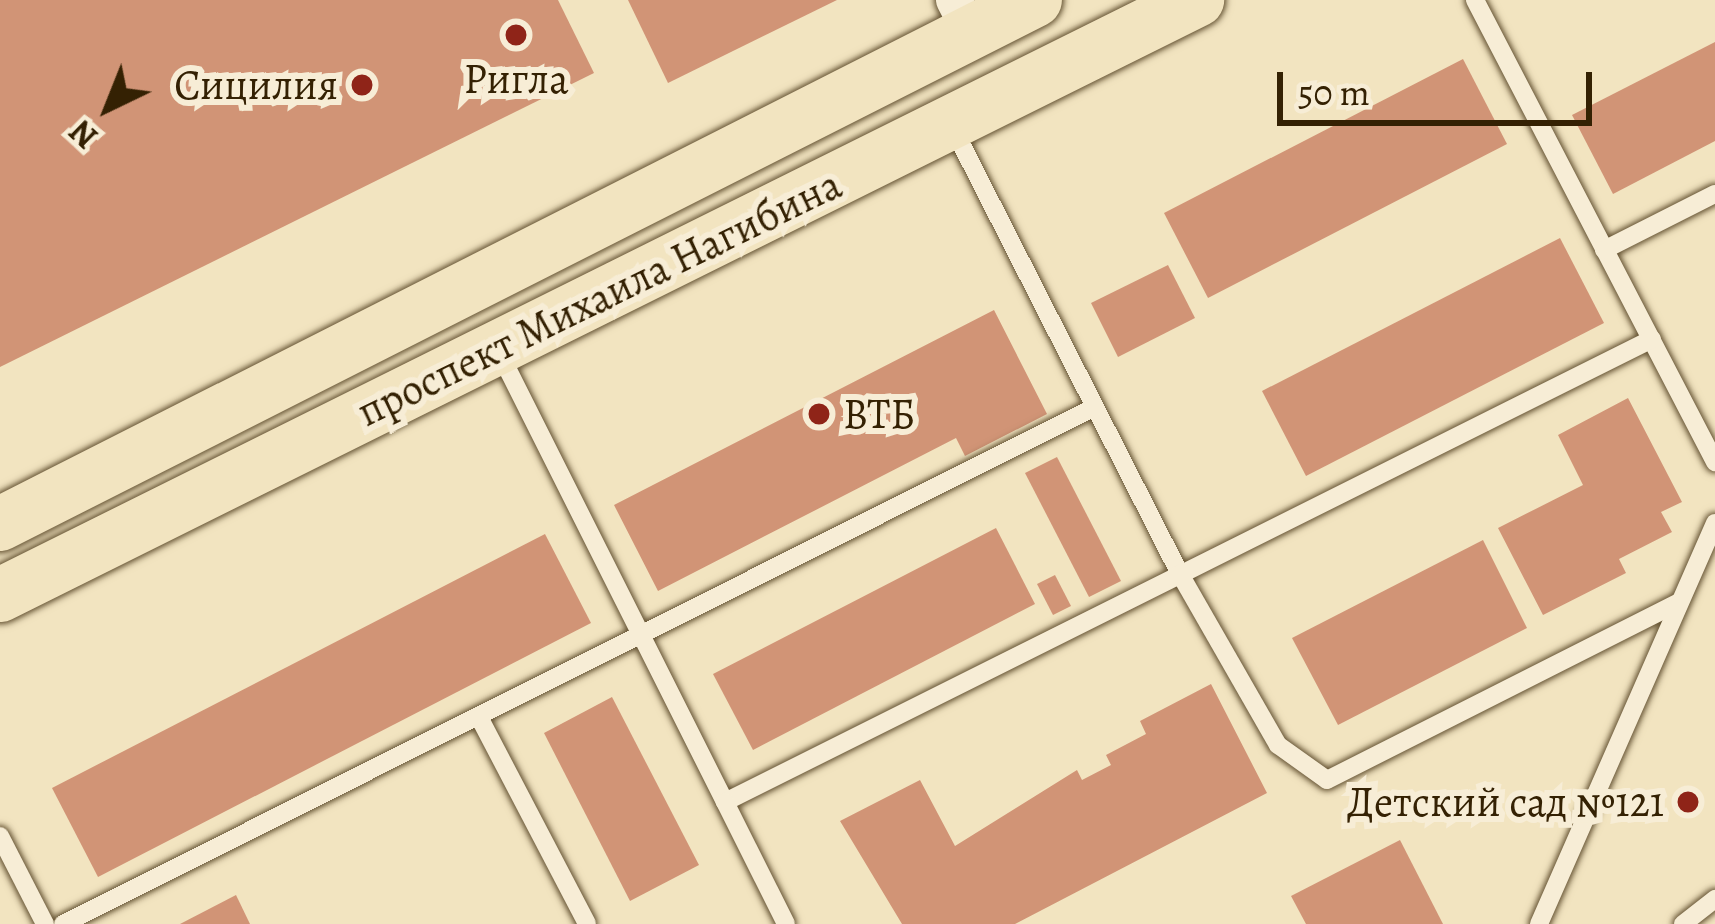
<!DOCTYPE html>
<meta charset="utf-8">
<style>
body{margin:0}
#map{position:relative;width:1715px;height:924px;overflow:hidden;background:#f2e4c0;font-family:Alegreya,serif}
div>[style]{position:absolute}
.building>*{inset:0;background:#d19476}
.roads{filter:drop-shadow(0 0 3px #645232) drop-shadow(0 0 3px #645232)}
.service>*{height:18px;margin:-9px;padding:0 9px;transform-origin:9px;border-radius:9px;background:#f7edd6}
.minor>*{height:36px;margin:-18px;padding:0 18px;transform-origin:18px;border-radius:18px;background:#f7edd6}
.primary>*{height:54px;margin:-27px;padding:0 27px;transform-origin:27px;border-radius:27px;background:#f2e4c0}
.dots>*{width:33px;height:33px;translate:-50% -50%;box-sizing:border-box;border:6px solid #f7edd6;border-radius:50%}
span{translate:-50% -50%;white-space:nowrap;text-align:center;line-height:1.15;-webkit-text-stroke:12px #f7edd6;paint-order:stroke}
.poi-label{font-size:42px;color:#342103}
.right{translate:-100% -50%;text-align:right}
.left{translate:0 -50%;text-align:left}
.street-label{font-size:42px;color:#342103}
.north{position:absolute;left:48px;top:48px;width:120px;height:120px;-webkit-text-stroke:9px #f7edd6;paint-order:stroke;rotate:223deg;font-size:33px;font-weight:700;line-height:48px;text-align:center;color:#342103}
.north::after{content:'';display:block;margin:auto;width:42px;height:54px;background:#342103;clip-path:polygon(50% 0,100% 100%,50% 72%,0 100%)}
.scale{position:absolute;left:1277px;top:72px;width:315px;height:54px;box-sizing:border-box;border:6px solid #342103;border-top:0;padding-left:15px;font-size:36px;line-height:42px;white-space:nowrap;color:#342103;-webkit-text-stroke:9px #f7edd6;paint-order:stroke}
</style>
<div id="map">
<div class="building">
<div style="clip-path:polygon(0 0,558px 0,594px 73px,0 367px)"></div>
<div style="clip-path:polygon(628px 0,837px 0,668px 83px)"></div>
<div style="clip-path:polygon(1715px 42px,1715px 141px,1613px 194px,1572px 115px)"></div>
<div style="clip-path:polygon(1463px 59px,1507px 144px,1208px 298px,1164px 213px)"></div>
<div style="clip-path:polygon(1560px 238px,1604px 323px,1306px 476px,1262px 391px)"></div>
<div style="clip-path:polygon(1168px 265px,1195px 318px,1118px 357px,1091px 303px)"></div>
<div style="clip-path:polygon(994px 310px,1047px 414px,965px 456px,956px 438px,658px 591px,614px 505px)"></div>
<div style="clip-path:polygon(1628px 398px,1682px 502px,1661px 512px,1672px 532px,1619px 559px,1626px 573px,1543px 615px,1498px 528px,1583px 485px,1558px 435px)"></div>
<div style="clip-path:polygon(1057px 457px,1121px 581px,1089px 597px,1025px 473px)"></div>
<div style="clip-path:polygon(996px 528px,1035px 604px,753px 750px,713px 674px)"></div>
<div style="clip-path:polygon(545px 534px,591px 623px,98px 877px,52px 788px)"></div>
<div style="clip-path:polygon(1483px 540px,1527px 628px,1338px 725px,1292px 638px)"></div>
<div style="clip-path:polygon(1055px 575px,1071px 606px,1053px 615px,1037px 584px)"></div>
<div style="clip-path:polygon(1211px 684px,1267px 793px,1015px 924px,902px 924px,840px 821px,920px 780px,955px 846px,1077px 770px,1082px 780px,1111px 765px,1106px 755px,1146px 734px,1140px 721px)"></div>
<div style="clip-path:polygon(612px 697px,699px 865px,630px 901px,544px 733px)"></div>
<div style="clip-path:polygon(1400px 840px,1443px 924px,1306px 924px,1291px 896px)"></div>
<div style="clip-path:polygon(236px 895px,250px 924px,180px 924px)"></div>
</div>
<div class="roads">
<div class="service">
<div style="left:1475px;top:0;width:521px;rotate:62.55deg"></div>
<div style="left:952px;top:126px;width:503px;rotate:63.03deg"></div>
<div style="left:1180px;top:574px;width:197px;rotate:60.2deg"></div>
<div style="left:1278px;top:745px;width:60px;rotate:35.5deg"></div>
<div style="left:1327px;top:780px;width:393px;rotate:-26.8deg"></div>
<div style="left:1604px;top:250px;width:124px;rotate:-26.8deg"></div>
<div style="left:500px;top:354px;width:501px;rotate:63.33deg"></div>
<div style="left:725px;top:802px;width:1036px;rotate:-26.54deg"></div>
<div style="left:479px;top:717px;width:233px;rotate:62.4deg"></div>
<div style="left:725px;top:802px;width:136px;rotate:63.4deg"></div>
<div style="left:0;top:836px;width:99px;rotate:62.9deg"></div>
<div style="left:63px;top:924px;width:1154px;rotate:-26.61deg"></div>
<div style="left:1539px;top:924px;width:438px;rotate:-66.3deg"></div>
<div style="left:1683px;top:924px;width:41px;rotate:-38deg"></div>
</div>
<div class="minor">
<div style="left:954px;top:0;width:36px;rotate:63deg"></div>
</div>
<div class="primary">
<div style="left:0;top:524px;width:1160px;rotate:-26.85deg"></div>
<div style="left:0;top:595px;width:1337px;rotate:-26.43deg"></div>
</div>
</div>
<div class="dots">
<div style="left:516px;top:35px;background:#8f2418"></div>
<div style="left:362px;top:85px;background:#8f2418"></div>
<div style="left:819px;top:414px;background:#8f2418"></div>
<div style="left:1688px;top:802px;background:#8f2418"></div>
</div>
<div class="poi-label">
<span style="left:516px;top:79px">Ригла</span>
<span class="right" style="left:338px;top:85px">Сицилия</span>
<span class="left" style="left:843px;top:414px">ВТБ</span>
<span class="right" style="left:1664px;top:802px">Детский сад №121</span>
</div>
<div class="street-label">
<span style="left:599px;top:298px;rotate:-26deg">проспект Михаила Нагибина</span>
</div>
<div class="north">N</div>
<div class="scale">50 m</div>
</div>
